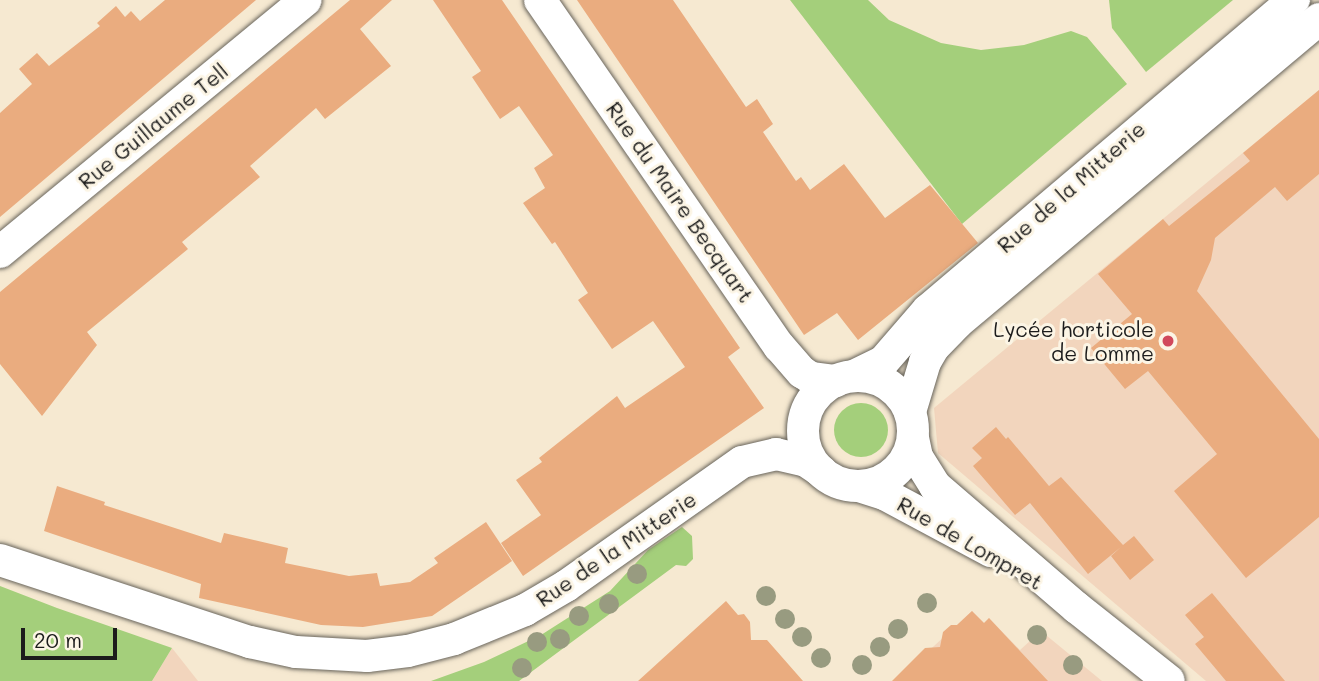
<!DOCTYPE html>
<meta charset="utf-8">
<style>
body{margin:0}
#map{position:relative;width:1319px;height:681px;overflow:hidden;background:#f6e9d1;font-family:Mali,sans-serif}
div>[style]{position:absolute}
.built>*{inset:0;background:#f2d5bd}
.green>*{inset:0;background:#a4cf7b}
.round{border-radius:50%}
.building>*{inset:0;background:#eaac7f}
.roads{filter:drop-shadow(0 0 2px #68645b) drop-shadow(0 0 2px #68645b)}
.minor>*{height:32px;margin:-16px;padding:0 16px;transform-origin:16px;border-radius:16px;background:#fff}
.minor>.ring{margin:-16px;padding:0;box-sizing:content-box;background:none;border:32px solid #fff;border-radius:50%}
.trees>*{width:20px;height:20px;margin:-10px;border-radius:50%;background:#989b80}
.dots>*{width:19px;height:19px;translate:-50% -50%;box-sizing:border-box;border:4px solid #fcf5e5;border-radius:50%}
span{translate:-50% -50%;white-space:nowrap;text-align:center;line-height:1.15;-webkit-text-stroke:6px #fcf5e5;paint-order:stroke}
.street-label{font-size:21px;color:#1c1c1c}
.poi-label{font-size:21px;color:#1c1c1c}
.right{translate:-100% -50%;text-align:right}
.scale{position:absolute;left:21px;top:628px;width:96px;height:32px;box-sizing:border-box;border:4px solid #1c1c1c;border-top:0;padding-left:9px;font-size:21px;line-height:24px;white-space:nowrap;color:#1c1c1c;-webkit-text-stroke:5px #fcf5e5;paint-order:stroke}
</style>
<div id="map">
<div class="built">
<div style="clip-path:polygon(1319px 90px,1319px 681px,1206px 681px,938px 453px,934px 408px)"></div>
<div style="clip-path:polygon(972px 611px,984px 623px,989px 618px,1020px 650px,1041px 631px,1102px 681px,896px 681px)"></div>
<div style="clip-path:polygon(172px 648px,198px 681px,152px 681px)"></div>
</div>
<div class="green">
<div style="clip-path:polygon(790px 0,868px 0,889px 20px,941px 43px,981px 50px,1024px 45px,1071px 31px,1087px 37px,1127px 84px,962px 224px)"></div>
<div style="clip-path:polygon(1109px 0,1233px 0,1146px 72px,1112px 28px)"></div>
<div class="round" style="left:834px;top:403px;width:54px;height:54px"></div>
<div style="clip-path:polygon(682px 527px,692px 536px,693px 559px,686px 566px,676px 565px,519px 681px,431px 681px,484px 662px,541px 635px,610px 591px,648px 550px)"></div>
<div style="clip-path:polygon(0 586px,57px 608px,172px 648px,152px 681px,0 681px)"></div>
</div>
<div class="building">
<div style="clip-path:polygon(165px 0,256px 0,0 217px,0 113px,32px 84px,19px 69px,37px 53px,49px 66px,100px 26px,97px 23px,116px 6px,125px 17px,131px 11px,140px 21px)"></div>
<div style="clip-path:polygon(350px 0,392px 0,360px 29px,391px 66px,325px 119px,316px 108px,250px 166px,260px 177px,182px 242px,188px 249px,87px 332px,97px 345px,42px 416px,0 364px,0 292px)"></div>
<div style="clip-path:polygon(433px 0,502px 0,740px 348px,728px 357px,764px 408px,523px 576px,501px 543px,541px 515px,516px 480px,542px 462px,539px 458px,617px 396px,625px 408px,685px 367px,653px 321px,612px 349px,578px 300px,588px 293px,555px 242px,552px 244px,523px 203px,545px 188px,534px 168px,553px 155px,519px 106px,500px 119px,472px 77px,481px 71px)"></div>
<div style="clip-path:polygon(577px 0,673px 0,746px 107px,757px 99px,773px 124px,763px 132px,796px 181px,801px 177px,810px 190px,844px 164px,885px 218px,930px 185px,978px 243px,858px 340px,837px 313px,804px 335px)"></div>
<div style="clip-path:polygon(1319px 90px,1319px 174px,1287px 201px,1275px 187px,1215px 238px,1211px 260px,1197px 291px,1319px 439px,1319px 517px,1246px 578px,1174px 491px,1217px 454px,1148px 371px,1125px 389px,1091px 348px,1132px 314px,1098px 274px,1163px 219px,1169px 226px,1250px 161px,1243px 153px)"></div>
<div style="clip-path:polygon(996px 427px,1006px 439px,1008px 437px,1049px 486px,1061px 477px,1123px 545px,1134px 536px,1154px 560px,1130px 580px,1111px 556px,1121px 547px,1088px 574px,1030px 503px,1015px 515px,973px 466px,982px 458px,972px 448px)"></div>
<div style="clip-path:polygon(57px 486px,105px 502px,104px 505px,221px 543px,224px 533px,288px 548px,285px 563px,349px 576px,377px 573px,380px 586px,410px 582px,438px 563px,434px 558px,486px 522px,512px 561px,432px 616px,363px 627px,321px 625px,199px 598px,201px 584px,44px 531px)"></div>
<div style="clip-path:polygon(1212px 593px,1251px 640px,1285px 681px,1226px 681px,1216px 669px,1195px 644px,1204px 637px,1185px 615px)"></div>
<div style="clip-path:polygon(726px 601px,738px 615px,744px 614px,750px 622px,751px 640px,767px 640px,803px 681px,638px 681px)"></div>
<div style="clip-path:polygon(972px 611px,984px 623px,989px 618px,1048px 681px,892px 681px,925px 648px,940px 647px,943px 632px,951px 625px,957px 625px)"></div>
</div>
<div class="roads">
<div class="minor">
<div style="left:540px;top:0;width:421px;rotate:55.4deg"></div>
<div style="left:779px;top:346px;width:35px;rotate:49deg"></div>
<div style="left:802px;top:372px;width:11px;rotate:34deg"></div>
<div style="left:811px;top:378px;width:25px;rotate:7deg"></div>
<div style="left:0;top:252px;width:396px;rotate:-39.5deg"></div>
<div style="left:854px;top:376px;width:32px;rotate:-26deg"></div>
<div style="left:883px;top:362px;width:69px;rotate:-49.1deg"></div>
<div style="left:928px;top:310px;width:480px;rotate:-40.3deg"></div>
<div class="ring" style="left:803px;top:376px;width:78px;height:78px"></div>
<div style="left:910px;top:412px;width:52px;rotate:-73.3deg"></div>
<div style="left:925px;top:362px;width:16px;rotate:-60deg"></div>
<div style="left:933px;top:348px;width:35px;rotate:-46deg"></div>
<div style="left:957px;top:323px;width:473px;rotate:-40deg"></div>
<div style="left:913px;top:438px;width:19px;rotate:78deg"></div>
<div style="left:917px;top:457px;width:34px;rotate:58deg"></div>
<div style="left:935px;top:486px;width:187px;rotate:40.7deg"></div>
<div style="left:1077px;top:608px;width:117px;rotate:38.4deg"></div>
<div style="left:859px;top:486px;width:28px;rotate:18deg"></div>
<div style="left:886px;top:495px;width:119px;rotate:28.1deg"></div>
<div style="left:0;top:560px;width:263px;rotate:18.2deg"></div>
<div style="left:250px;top:642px;width:47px;rotate:12.3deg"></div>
<div style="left:296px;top:652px;width:71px;rotate:3.2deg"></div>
<div style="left:367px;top:656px;width:41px;rotate:-7deg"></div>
<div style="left:408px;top:651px;width:48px;rotate:-14.6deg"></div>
<div style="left:454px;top:639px;width:77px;rotate:-22.2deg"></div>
<div style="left:525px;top:610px;width:48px;rotate:-30.3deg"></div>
<div style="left:566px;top:586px;width:215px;rotate:-35.2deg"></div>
<div style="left:742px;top:462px;width:35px;rotate:-13deg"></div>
<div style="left:776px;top:454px;width:31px;rotate:13deg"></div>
<div style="left:806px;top:461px;width:18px;rotate:34deg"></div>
</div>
</div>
<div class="trees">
<div style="left:637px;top:574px"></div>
<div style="left:766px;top:596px"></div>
<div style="left:927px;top:603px"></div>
<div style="left:609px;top:604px"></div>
<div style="left:579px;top:616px"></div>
<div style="left:785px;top:619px"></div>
<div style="left:898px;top:629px"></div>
<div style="left:1037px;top:635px"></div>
<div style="left:802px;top:637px"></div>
<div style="left:560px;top:639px"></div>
<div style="left:537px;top:642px"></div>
<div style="left:880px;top:647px"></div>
<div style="left:821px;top:658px"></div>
<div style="left:862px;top:665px"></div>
<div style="left:1073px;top:665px"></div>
<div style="left:522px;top:668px"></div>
</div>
<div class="dots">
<div style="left:1168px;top:341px;background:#d1495b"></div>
</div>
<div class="street-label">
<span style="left:153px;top:126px;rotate:-39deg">Rue Guillaume Tell</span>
<span style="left:1071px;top:187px;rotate:-41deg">Rue de la Mitterie</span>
<span style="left:680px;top:202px;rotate:55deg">Rue du Maire Becquart</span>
<span style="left:970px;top:543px;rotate:30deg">Rue de Lompret</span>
<span style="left:616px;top:549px;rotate:-34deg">Rue de la Mitterie</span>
</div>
<div class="poi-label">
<span class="right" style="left:1154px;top:341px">Lycée horticole<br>de Lomme</span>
</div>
<div class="scale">20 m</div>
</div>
